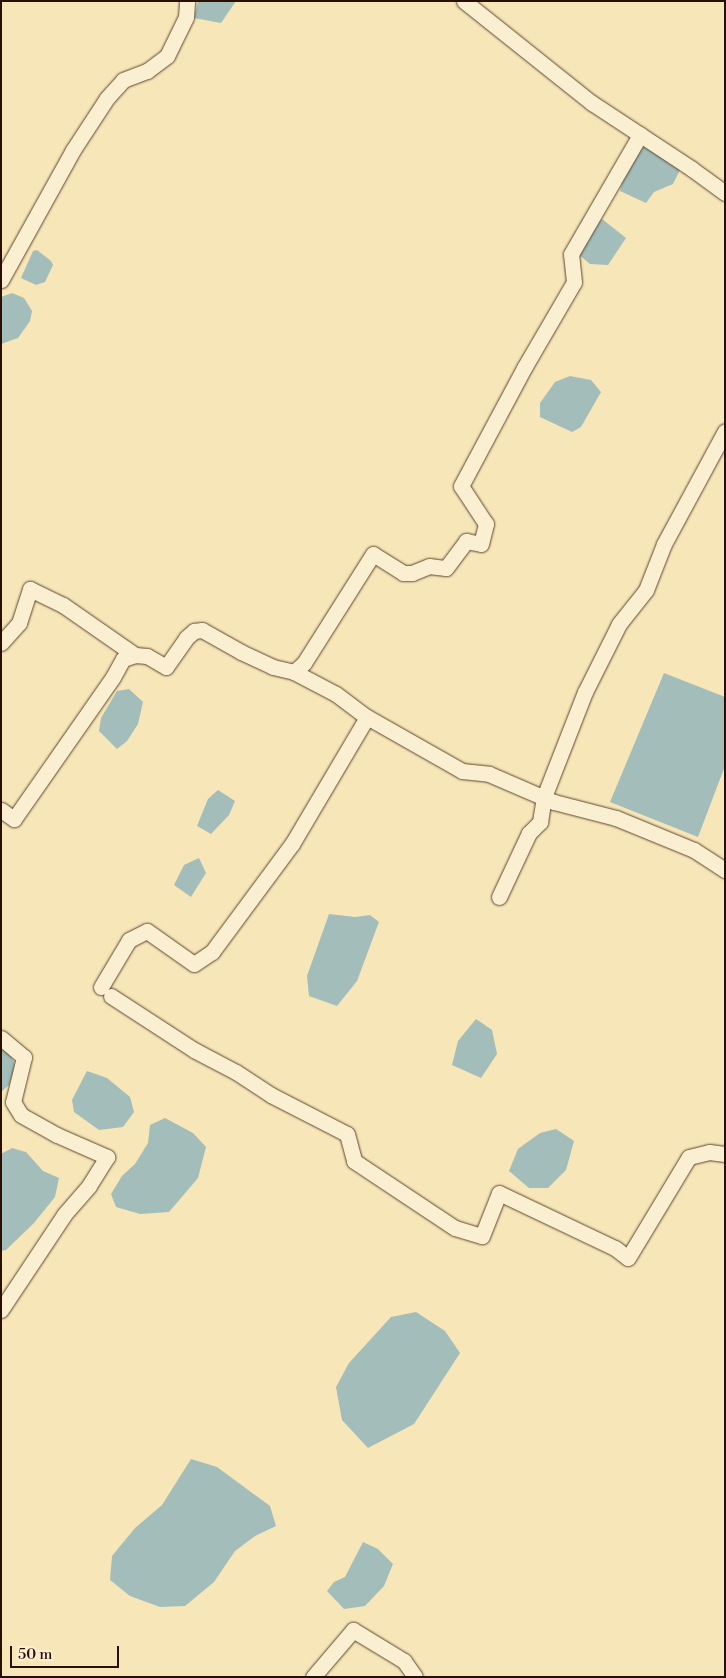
<!DOCTYPE html>
<style>
body{margin:0}
#map{position:relative;width:726px;height:1678px;overflow:hidden;background:#f7e6b8;font-family:"Libre Bodoni",serif}
div>[style]{position:absolute}
.water>*{inset:0;background:#a2bdba}
.roads{filter:drop-shadow(0 0 1px #5c452e) drop-shadow(0 0 1px #5c452e)}
.minor>*{height:15px;margin:-7.5px;padding:0 7.5px;transform-origin:7.5px;border-radius:7.5px;background:#faefd1}
span{translate:-50% -50%;white-space:nowrap;text-align:center;line-height:1.15;-webkit-text-stroke:4.5px #faefd1;paint-order:stroke}
.frame{position:absolute;inset:0;border:2px solid #280f00;pointer-events:none}
.scale{position:absolute;left:10px;top:1646px;width:109px;height:22px;box-sizing:border-box;border:2px solid #280f00;border-top:0;padding-left:6px;font-size:15px;line-height:18px;white-space:nowrap;color:#280f00;-webkit-text-stroke:4px #faefd1;paint-order:stroke}
</style>
<div id="map">
<div class="water">
<div style="clip-path:polygon(198px 1px,236px 1px,221px 23px,194px 18px)"></div>
<div style="clip-path:polygon(646px 145px,681px 168px,673px 184px,654px 192px,646px 203px,620px 191px,624px 174px,634px 157px)"></div>
<div style="clip-path:polygon(602px 219px,626px 238px,608px 265px,590px 264px,577px 253px)"></div>
<div style="clip-path:polygon(37px 250px,51px 261px,53px 265px,45px 282px,36px 285px,21px 278px,33px 251px)"></div>
<div style="clip-path:polygon(12px 293px,24px 298px,32px 311px,30px 321px,18px 338px,1px 344px,1px 297px)"></div>
<div style="clip-path:polygon(570px 376px,591px 380px,601px 392px,581px 427px,572px 432px,540px 417px,540px 403px,555px 382px)"></div>
<div style="clip-path:polygon(664px 673px,725px 697px,725px 766px,698px 837px,610px 802px)"></div>
<div style="clip-path:polygon(129px 689px,143px 702px,138px 724px,127px 741px,117px 749px,99px 731px,101px 718px,117px 691px)"></div>
<div style="clip-path:polygon(218px 790px,235px 801px,229px 815px,211px 834px,197px 826px,208px 799px)"></div>
<div style="clip-path:polygon(199px 858px,206px 873px,191px 897px,174px 885px,184px 865px)"></div>
<div style="clip-path:polygon(329px 914px,355px 917px,370px 915px,379px 922px,357px 981px,337px 1006px,309px 996px,307px 976px)"></div>
<div style="clip-path:polygon(476px 1019px,492px 1030px,497px 1054px,481px 1078px,452px 1065px,458px 1041px)"></div>
<div style="clip-path:polygon(1px 1046px,9px 1052px,16px 1067px,9px 1085px,1px 1092px)"></div>
<div style="clip-path:polygon(87px 1071px,107px 1078px,130px 1097px,134px 1112px,123px 1127px,99px 1130px,74px 1112px,72px 1100px)"></div>
<div style="clip-path:polygon(165px 1118px,193px 1133px,206px 1147px,198px 1178px,169px 1212px,140px 1214px,116px 1207px,111px 1194px,122px 1176px,135px 1164px,148px 1143px,150px 1125px)"></div>
<div style="clip-path:polygon(556px 1129px,574px 1141px,566px 1170px,548px 1188px,529px 1188px,509px 1171px,518px 1149px,540px 1133px)"></div>
<div style="clip-path:polygon(12px 1148px,26px 1152px,43px 1171px,59px 1178px,55px 1197px,34px 1223px,6px 1250px,1px 1251px,1px 1154px)"></div>
<div style="clip-path:polygon(416px 1312px,445px 1331px,460px 1353px,414px 1424px,368px 1448px,342px 1420px,336px 1387px,349px 1363px,391px 1317px)"></div>
<div style="clip-path:polygon(191px 1459px,217px 1467px,270px 1506px,276px 1526px,255px 1536px,235px 1551px,214px 1582px,185px 1606px,160px 1607px,130px 1596px,110px 1580px,112px 1556px,135px 1528px,162px 1505px)"></div>
<div style="clip-path:polygon(363px 1542px,378px 1549px,393px 1564px,384px 1586px,365px 1606px,344px 1609px,327px 1591px,334px 1582px,345px 1577px)"></div>
</div>
<div class="roads">
<div class="minor">
<div style="left:464px;top:1px;width:164px;rotate:38.6deg"></div>
<div style="left:592px;top:103px;width:120px;rotate:33.4deg"></div>
<div style="left:692px;top:169px;width:41px;rotate:36deg"></div>
<div style="left:1px;top:280px;width:149px;rotate:-61deg"></div>
<div style="left:73px;top:150px;width:62px;rotate:-56.8deg"></div>
<div style="left:107px;top:98px;width:24px;rotate:-48deg"></div>
<div style="left:123px;top:80px;width:26px;rotate:-21deg"></div>
<div style="left:147px;top:71px;width:25px;rotate:-37deg"></div>
<div style="left:167px;top:56px;width:43px;rotate:-64deg"></div>
<div style="left:186px;top:17px;width:16px;rotate:-86deg"></div>
<div style="left:1px;top:643px;width:27px;rotate:-48deg"></div>
<div style="left:19px;top:623px;width:36px;rotate:-72deg"></div>
<div style="left:30px;top:589px;width:37px;rotate:26deg"></div>
<div style="left:63px;top:605px;width:88px;rotate:34.8deg"></div>
<div style="left:294px;top:672px;width:13px;rotate:-42deg"></div>
<div style="left:304px;top:663px;width:129px;rotate:-57.7deg"></div>
<div style="left:373px;top:554px;width:36px;rotate:32deg"></div>
<div style="left:403px;top:573px;width:9px"></div>
<div style="left:412px;top:573px;width:18px;rotate:-22deg"></div>
<div style="left:429px;top:566px;width:17px;rotate:7deg"></div>
<div style="left:446px;top:568px;width:34px;rotate:-53deg"></div>
<div style="left:466px;top:541px;width:15px;rotate:11deg"></div>
<div style="left:481px;top:544px;width:21px;rotate:-76deg"></div>
<div style="left:486px;top:524px;width:45px;rotate:-123.3deg"></div>
<div style="left:461px;top:486px;width:134px;rotate:-61.9deg"></div>
<div style="left:524px;top:368px;width:99px;rotate:-59.8deg"></div>
<div style="left:574px;top:282px;width:28px;rotate:-96deg"></div>
<div style="left:571px;top:254px;width:138px;rotate:-59.9deg"></div>
<div style="left:1px;top:810px;width:16px;rotate:35deg"></div>
<div style="left:14px;top:819px;width:173px;rotate:-55.1deg"></div>
<div style="left:113px;top:677px;width:21px;rotate:-61deg"></div>
<div style="left:123px;top:659px;width:13px;rotate:-18deg"></div>
<div style="left:135px;top:655px;width:12px;rotate:5deg"></div>
<div style="left:147px;top:656px;width:22px;rotate:30deg"></div>
<div style="left:166px;top:667px;width:35px;rotate:-55deg"></div>
<div style="left:186px;top:638px;width:11px;rotate:-41deg"></div>
<div style="left:194px;top:631px;width:8px;rotate:-7deg"></div>
<div style="left:202px;top:630px;width:45px;rotate:29.4deg"></div>
<div style="left:241px;top:652px;width:35px;rotate:25deg"></div>
<div style="left:273px;top:667px;width:22px;rotate:13deg"></div>
<div style="left:294px;top:672px;width:47px;rotate:27.6deg"></div>
<div style="left:336px;top:694px;width:39px;rotate:37deg"></div>
<div style="left:367px;top:717px;width:109px;rotate:29.6deg"></div>
<div style="left:462px;top:771px;width:27px;rotate:6deg"></div>
<div style="left:489px;top:774px;width:71px;rotate:23.3deg"></div>
<div style="left:554px;top:802px;width:64px;rotate:14.5deg"></div>
<div style="left:616px;top:818px;width:84px;rotate:22.3deg"></div>
<div style="left:694px;top:850px;width:37px;rotate:33deg"></div>
<div style="left:499px;top:897px;width:71px;rotate:-64.9deg"></div>
<div style="left:529px;top:833px;width:16px;rotate:-45deg"></div>
<div style="left:540px;top:822px;width:25px;rotate:-81deg"></div>
<div style="left:544px;top:797px;width:113px;rotate:-68.7deg"></div>
<div style="left:585px;top:692px;width:76px;rotate:-63.4deg"></div>
<div style="left:619px;top:624px;width:43px;rotate:-51.5deg"></div>
<div style="left:646px;top:590px;width:49px;rotate:-68.6deg"></div>
<div style="left:664px;top:544px;width:128px;rotate:-61.6deg"></div>
<div style="left:101px;top:987px;width:55px;rotate:-59.2deg"></div>
<div style="left:129px;top:940px;width:20px;rotate:-27deg"></div>
<div style="left:147px;top:931px;width:57px;rotate:35.1deg"></div>
<div style="left:194px;top:964px;width:22px;rotate:-34deg"></div>
<div style="left:212px;top:952px;width:134px;rotate:-53.5deg"></div>
<div style="left:292px;top:844px;width:147px;rotate:-59.4deg"></div>
<div style="left:111px;top:996px;width:99px;rotate:33deg"></div>
<div style="left:194px;top:1050px;width:47px;rotate:27.6deg"></div>
<div style="left:236px;top:1072px;width:42px;rotate:33.3deg"></div>
<div style="left:271px;top:1095px;width:85px;rotate:27.2deg"></div>
<div style="left:347px;top:1134px;width:28px;rotate:75deg"></div>
<div style="left:354px;top:1161px;width:121px;rotate:33.6deg"></div>
<div style="left:455px;top:1228px;width:28px;rotate:17deg"></div>
<div style="left:482px;top:1236px;width:46px;rotate:-68.4deg"></div>
<div style="left:499px;top:1193px;width:128px;rotate:25.4deg"></div>
<div style="left:615px;top:1248px;width:16px;rotate:38deg"></div>
<div style="left:628px;top:1258px;width:118px;rotate:-58.9deg"></div>
<div style="left:689px;top:1157px;width:21px;rotate:-14deg"></div>
<div style="left:709px;top:1152px;width:16px;rotate:7deg"></div>
<div style="left:1px;top:1038px;width:30px;rotate:40deg"></div>
<div style="left:24px;top:1057px;width:46px;rotate:103.7deg"></div>
<div style="left:13px;top:1102px;width:15px;rotate:58deg"></div>
<div style="left:21px;top:1115px;width:41px;rotate:29.1deg"></div>
<div style="left:57px;top:1135px;width:55px;rotate:23.7deg"></div>
<div style="left:107px;top:1157px;width:34px;rotate:122deg"></div>
<div style="left:89px;top:1186px;width:38px;rotate:131deg"></div>
<div style="left:64px;top:1215px;width:114px;rotate:123.6deg"></div>
<div style="left:313px;top:1677px;width:62px;rotate:-49.6deg"></div>
<div style="left:353px;top:1630px;width:60px;rotate:31.3deg"></div>
<div style="left:404px;top:1661px;width:19px;rotate:55deg"></div>
</div>
</div>
<div class="frame"></div>
<div class="scale">50 m</div>
</div>
